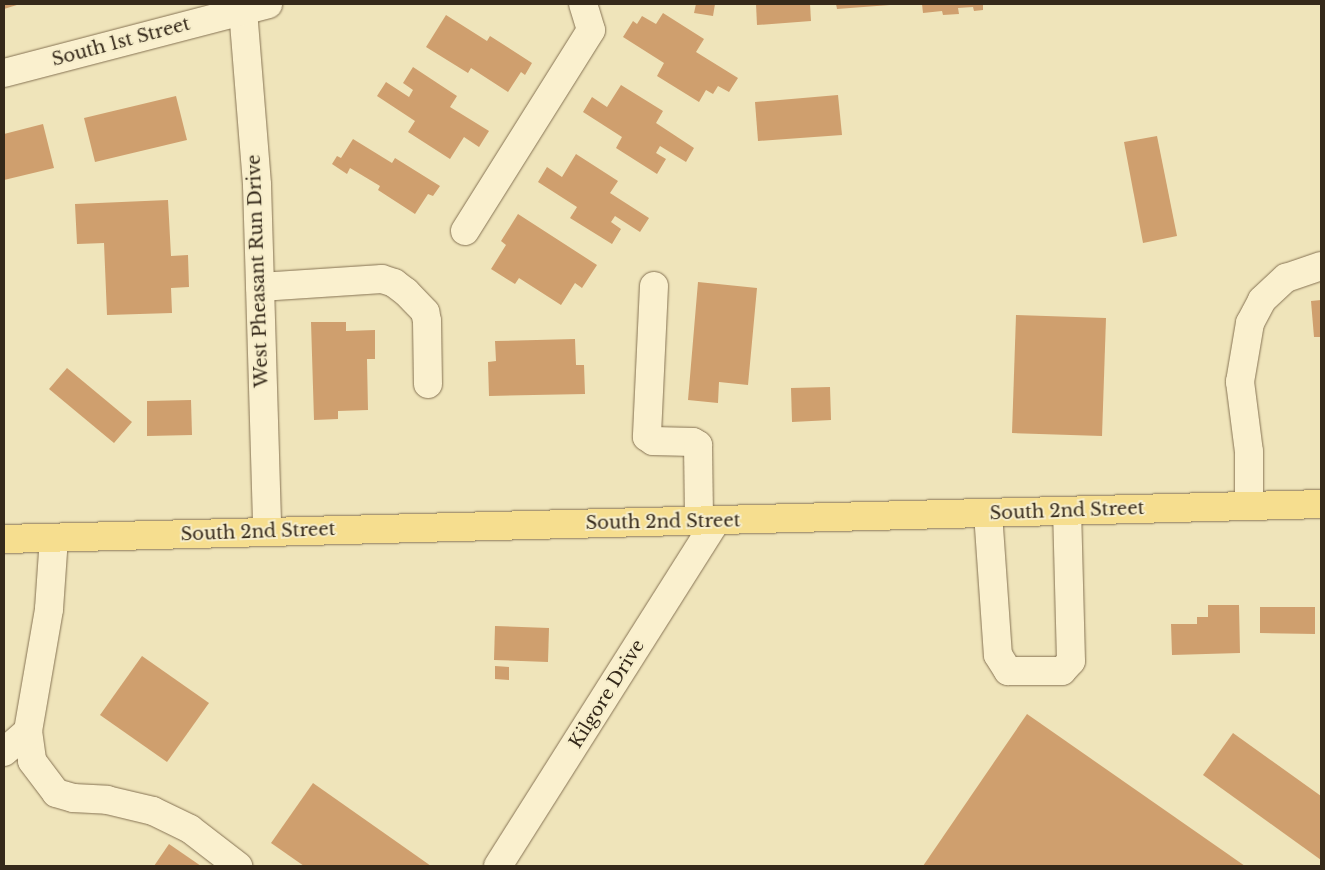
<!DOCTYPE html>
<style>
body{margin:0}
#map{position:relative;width:1325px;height:870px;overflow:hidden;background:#efe4ba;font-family:"Libre Baskerville",serif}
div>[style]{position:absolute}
.building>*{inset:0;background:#cf9f6e}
.roads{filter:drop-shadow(0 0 1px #867354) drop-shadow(0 0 1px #867354)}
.minor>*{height:28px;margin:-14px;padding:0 14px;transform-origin:14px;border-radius:14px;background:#faf0ce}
.major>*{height:28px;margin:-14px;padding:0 14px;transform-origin:14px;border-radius:14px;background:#f6de8f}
span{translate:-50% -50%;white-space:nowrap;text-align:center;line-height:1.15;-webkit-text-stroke:4px #f6edca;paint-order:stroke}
.street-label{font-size:18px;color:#35291a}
.frame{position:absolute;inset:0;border:5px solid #35291a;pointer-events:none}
</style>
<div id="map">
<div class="building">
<div style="clip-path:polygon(4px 4px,20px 4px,4px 9px)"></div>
<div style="clip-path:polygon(696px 4px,715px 4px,713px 16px,694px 13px)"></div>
<div style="clip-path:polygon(756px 4px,810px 4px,811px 21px,757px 25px)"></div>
<div style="clip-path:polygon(836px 4px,890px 4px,890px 5px,837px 9px)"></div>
<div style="clip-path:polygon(922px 4px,987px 4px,987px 5px,983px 5px,983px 10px,974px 11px,973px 7px,958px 8px,959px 14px,943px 15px,942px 11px,923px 13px)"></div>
<div style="clip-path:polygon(663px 13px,704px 39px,696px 52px,738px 78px,729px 92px,718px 86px,713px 94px,706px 90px,699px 102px,657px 76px,664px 63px,623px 37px,633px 21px,637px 24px,642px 16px,656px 24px)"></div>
<div style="clip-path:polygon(446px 15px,487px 41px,490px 36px,532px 63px,525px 75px,521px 72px,508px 92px,471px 68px,468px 73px,426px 47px)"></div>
<div style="clip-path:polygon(413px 67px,457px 96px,450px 107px,489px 131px,479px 147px,464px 137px,450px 159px,408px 132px,415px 121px,377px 96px,386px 82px,409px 97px,413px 90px,403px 83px)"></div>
<div style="clip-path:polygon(621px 85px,663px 111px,656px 123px,694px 148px,686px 162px,660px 146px,656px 153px,666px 159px,657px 174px,616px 148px,622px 137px,583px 112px,592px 97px,607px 107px)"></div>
<div style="clip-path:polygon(838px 95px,842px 135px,758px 141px,755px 102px)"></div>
<div style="clip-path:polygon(176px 96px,187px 140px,95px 162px,84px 118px)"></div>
<div style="clip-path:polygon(43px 124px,54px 168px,4px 180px,4px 134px)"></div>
<div style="clip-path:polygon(1157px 136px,1177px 236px,1143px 243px,1124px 142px)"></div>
<div style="clip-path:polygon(353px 139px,392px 163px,395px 158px,440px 186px,433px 196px,428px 194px,415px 214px,378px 190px,380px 186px,350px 168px,347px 174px,332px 164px,337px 156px,341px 158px)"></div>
<div style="clip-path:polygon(576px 154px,618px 181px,610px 193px,649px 218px,640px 232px,615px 216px,611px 222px,621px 229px,612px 244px,570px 218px,577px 207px,538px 182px,547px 167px,562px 177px)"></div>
<div style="clip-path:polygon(168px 200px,171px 256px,188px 255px,189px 287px,171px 288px,172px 313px,107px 315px,104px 243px,77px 244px,75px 204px)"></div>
<div style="clip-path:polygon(518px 214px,597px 265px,582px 288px,575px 283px,561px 305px,519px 278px,515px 284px,491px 269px,506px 245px,501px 241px)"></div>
<div style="clip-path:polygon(698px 282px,757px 288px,748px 385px,719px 382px,718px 403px,688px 400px)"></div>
<div style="clip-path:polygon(1321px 300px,1321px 337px,1314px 337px,1311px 301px)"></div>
<div style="clip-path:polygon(1016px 315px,1106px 318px,1102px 436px,1012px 433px)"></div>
<div style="clip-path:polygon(311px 322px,346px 322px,346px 331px,375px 330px,375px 359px,367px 359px,368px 410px,338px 411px,338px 419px,314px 420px)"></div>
<div style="clip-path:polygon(575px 339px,576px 365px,584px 365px,585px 394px,489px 396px,488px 362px,496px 361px,495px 341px)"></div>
<div style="clip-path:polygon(67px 368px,132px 422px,114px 443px,49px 389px)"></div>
<div style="clip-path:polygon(830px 387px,831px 420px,792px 422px,791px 388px)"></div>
<div style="clip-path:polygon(191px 400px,192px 435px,147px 436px,147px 401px)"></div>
<div style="clip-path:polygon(1208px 605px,1239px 605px,1240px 653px,1172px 655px,1171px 624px,1197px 624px,1197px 617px,1208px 617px)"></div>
<div style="clip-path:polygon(1260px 607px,1315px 607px,1315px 634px,1260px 633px)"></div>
<div style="clip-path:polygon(495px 626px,549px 628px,548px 662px,494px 660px)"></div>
<div style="clip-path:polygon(142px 656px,209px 703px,167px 762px,100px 715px)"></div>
<div style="clip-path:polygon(495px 666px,509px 667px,509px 680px,495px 679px)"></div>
<div style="clip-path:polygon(1027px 714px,1245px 866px,923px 866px)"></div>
<div style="clip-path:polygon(1233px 733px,1321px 796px,1321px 860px,1203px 775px)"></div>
<div style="clip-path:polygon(313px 783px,431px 866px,304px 866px,271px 843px)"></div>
<div style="clip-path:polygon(169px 844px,201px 866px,154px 866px)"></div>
</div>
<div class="roads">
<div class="minor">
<div style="left:243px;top:10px;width:176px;rotate:85.4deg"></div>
<div style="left:257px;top:185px;width:346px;rotate:88.3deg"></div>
<div style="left:4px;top:73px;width:273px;rotate:-14.6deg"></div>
<div style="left:465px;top:231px;width:237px;rotate:-57.9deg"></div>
<div style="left:591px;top:30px;width:27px;rotate:-107deg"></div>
<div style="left:654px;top:286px;width:151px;rotate:92.7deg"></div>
<div style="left:647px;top:437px;width:7px;rotate:34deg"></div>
<div style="left:653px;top:441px;width:40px;rotate:1.4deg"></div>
<div style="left:693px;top:442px;width:6px;rotate:31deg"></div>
<div style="left:698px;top:445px;width:76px;rotate:89.2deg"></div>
<div style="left:260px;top:287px;width:122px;rotate:-3.8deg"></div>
<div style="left:382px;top:279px;width:13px;rotate:18deg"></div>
<div style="left:394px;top:283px;width:15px;rotate:37deg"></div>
<div style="left:406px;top:292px;width:28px;rotate:46deg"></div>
<div style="left:425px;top:312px;width:9px;rotate:77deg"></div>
<div style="left:427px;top:321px;width:63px;rotate:89.1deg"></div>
<div style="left:1249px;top:506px;width:54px;rotate:-90deg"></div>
<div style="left:1249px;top:452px;width:71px;rotate:-97.3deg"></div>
<div style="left:1240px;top:382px;width:60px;rotate:-80.4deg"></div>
<div style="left:1250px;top:323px;width:26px;rotate:-62deg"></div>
<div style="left:1262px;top:300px;width:33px;rotate:-43deg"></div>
<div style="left:1286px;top:278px;width:37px;rotate:-19deg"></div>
<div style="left:988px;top:513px;width:142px;rotate:86deg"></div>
<div style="left:998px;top:655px;width:19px;rotate:58deg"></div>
<div style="left:1008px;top:671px;width:54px"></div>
<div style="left:1062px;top:671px;width:13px;rotate:-48deg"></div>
<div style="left:1071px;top:661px;width:150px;rotate:-91.5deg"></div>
<div style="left:28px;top:731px;width:30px;rotate:82deg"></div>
<div style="left:32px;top:761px;width:40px;rotate:53deg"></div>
<div style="left:56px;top:793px;width:18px;rotate:16deg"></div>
<div style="left:73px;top:798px;width:34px;rotate:3deg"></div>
<div style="left:107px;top:800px;width:47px;rotate:13.4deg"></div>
<div style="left:153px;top:811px;width:41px;rotate:25.9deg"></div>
<div style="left:190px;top:829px;width:61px;rotate:37.6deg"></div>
<div style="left:4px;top:752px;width:32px;rotate:-41deg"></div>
<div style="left:28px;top:731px;width:124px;rotate:-80.2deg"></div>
<div style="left:49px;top:609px;width:71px;rotate:-86deg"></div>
<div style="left:498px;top:866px;width:408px;rotate:-57.7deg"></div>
</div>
<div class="major">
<div style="left:4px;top:539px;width:1317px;rotate:-1.52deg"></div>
</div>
</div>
<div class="street-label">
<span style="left:121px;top:42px;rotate:-15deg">South 1st Street</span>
<span style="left:258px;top:271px;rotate:-92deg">West Pheasant Run Drive</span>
<span style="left:1067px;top:511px;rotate:-2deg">South 2nd Street</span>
<span style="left:663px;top:522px;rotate:-1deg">South 2nd Street</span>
<span style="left:258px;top:532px;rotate:-2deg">South 2nd Street</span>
<span style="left:607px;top:694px;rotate:-58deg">Kilgore Drive</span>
</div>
<div class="frame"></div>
</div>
